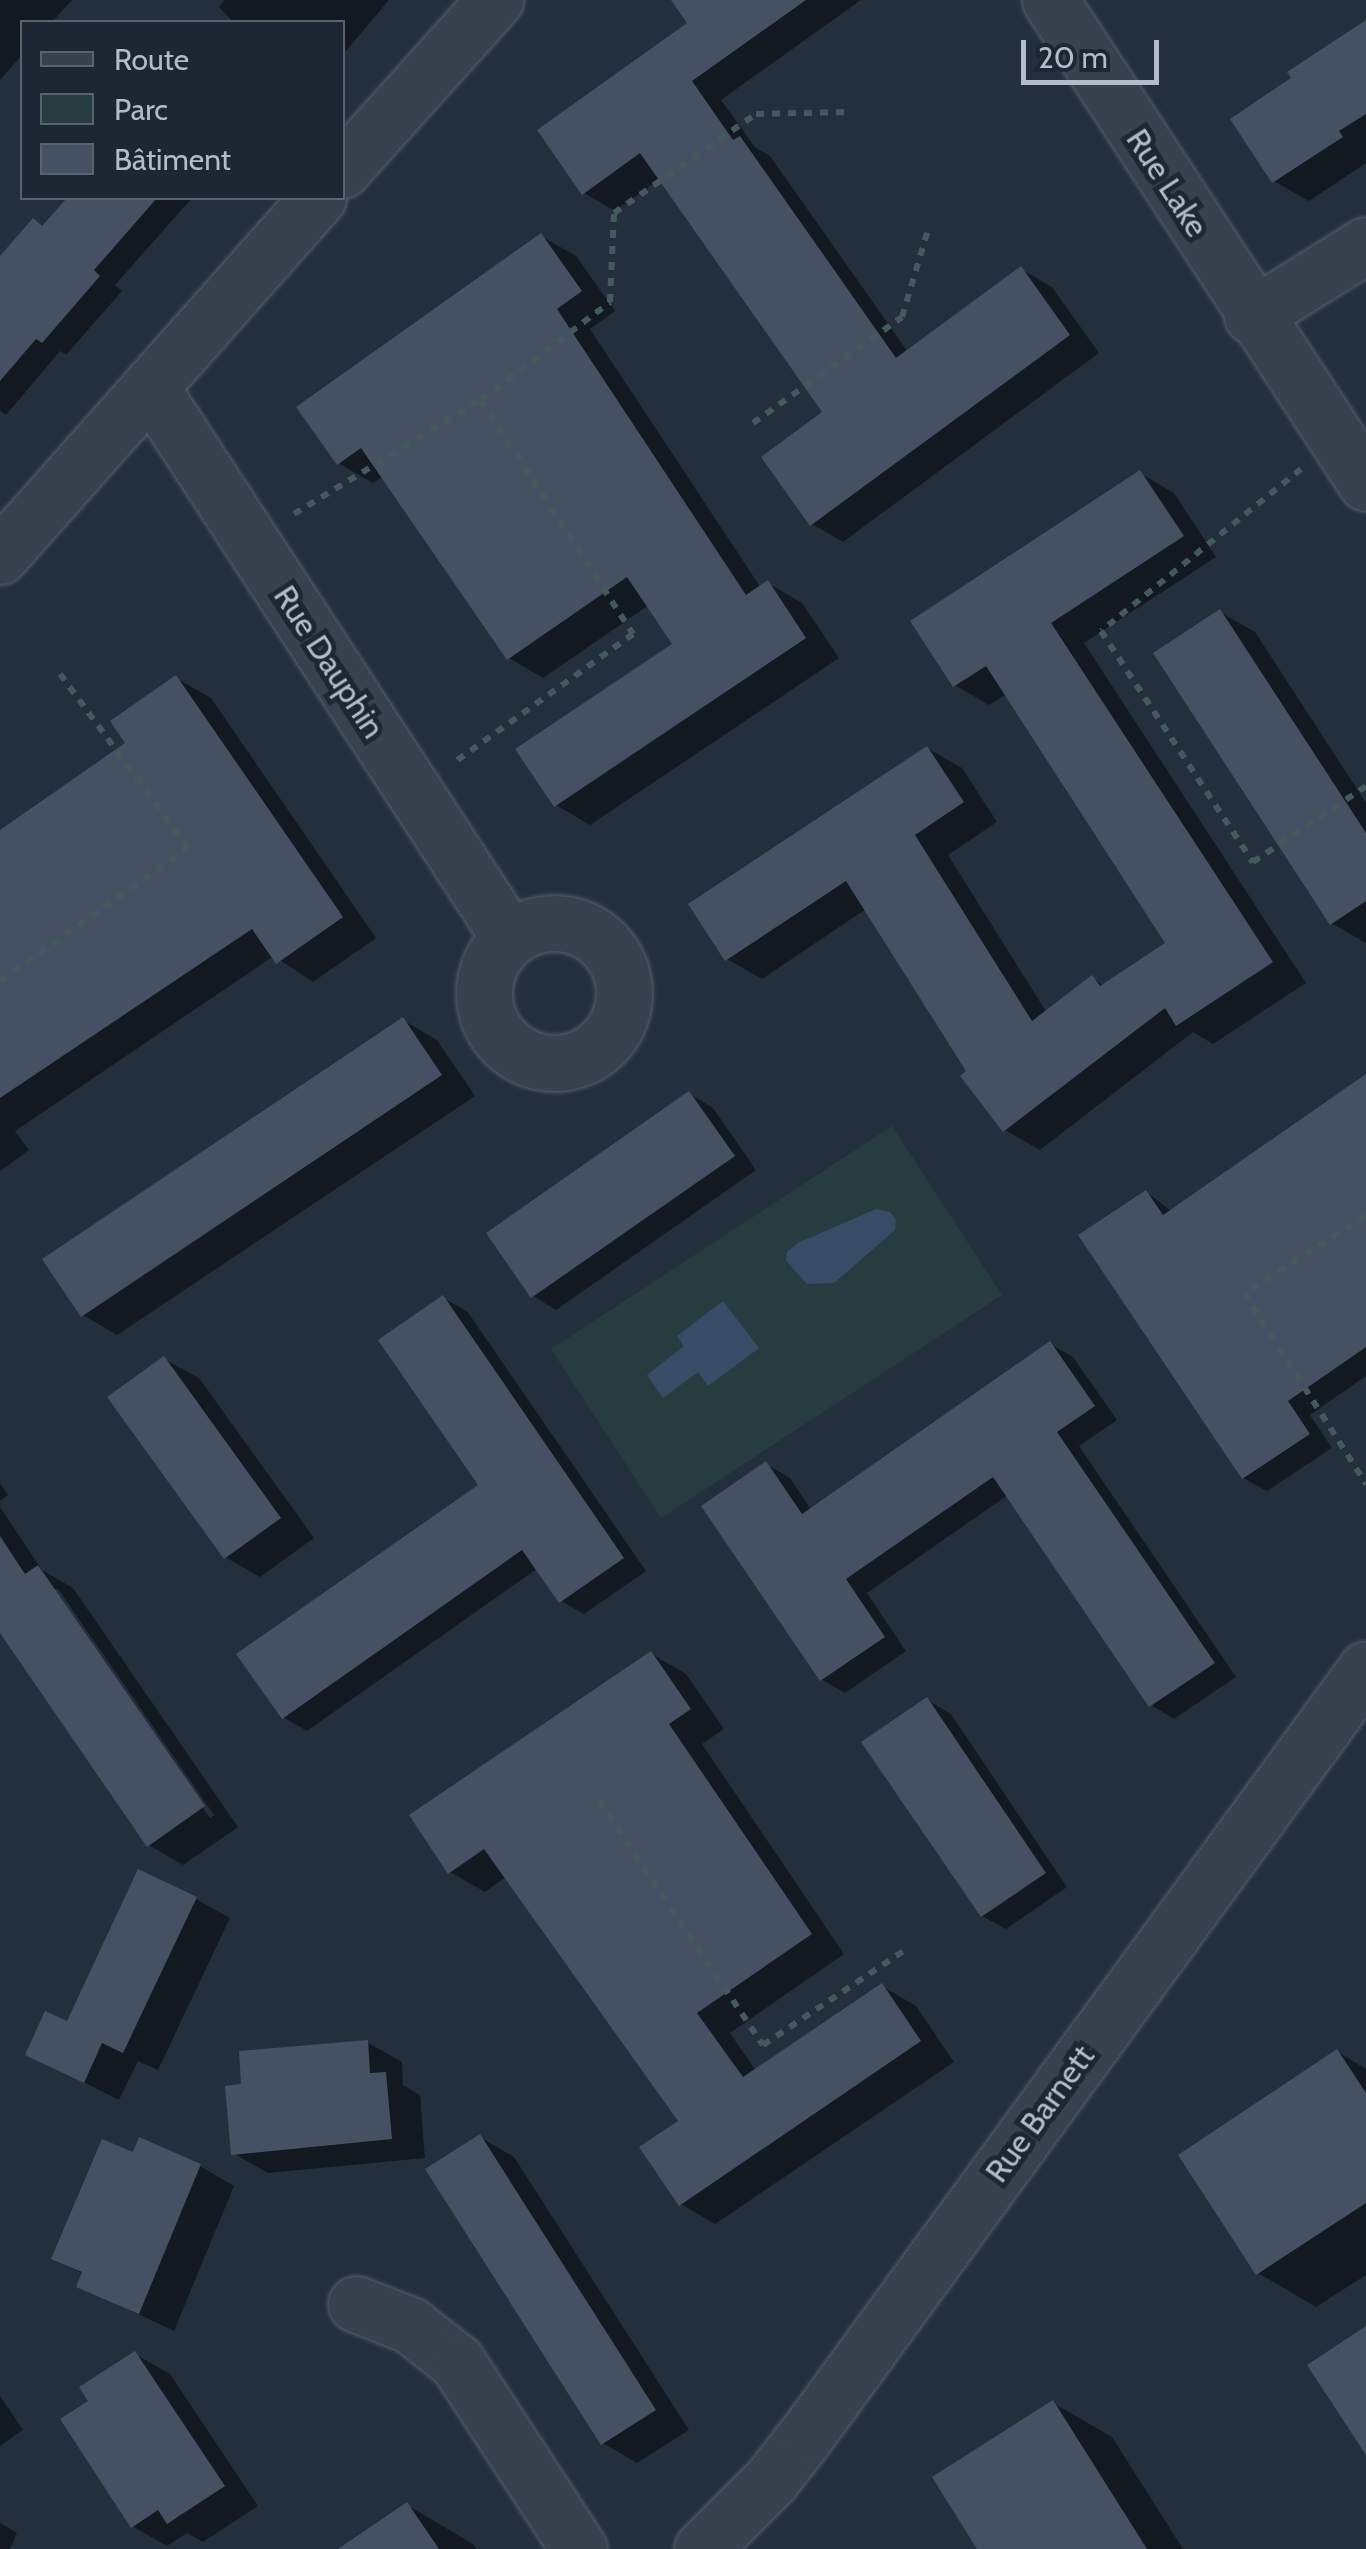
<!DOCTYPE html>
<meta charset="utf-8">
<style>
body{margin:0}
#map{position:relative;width:1366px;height:2549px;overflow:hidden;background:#242f3e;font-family:Cabin,sans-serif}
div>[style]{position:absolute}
.green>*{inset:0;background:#263c3f}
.water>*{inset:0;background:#394c67}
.shadow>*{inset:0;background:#0007}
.building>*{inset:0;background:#455162}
.path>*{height:6px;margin-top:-3px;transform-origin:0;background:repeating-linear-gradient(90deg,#44595c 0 8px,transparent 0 16px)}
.roads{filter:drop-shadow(0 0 2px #565f6c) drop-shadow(0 0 2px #565f6c)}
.minor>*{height:55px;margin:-27.5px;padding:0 27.5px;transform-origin:27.5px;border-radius:27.5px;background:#38414e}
.minor>.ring{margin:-27.5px;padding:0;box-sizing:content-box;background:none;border:55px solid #38414e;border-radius:50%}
span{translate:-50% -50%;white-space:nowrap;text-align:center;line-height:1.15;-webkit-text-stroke:10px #1d2633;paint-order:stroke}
.street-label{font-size:32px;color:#b4bcc9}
.legend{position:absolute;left:20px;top:20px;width:325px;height:180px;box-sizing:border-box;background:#1d2633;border:2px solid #59626f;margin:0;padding:12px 18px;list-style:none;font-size:30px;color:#b4bcc9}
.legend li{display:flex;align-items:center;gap:20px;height:50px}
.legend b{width:50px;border:2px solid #59626f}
.scale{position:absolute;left:1021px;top:40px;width:138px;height:45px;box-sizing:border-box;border:5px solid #b4bcc9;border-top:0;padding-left:12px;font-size:30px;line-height:35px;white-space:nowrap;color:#b4bcc9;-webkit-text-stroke:8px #1d2633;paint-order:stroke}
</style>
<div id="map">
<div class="green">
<div style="clip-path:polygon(892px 1126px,1002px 1295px,661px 1518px,551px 1349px)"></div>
</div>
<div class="water">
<div style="clip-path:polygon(876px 1209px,890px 1212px,896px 1220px,895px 1230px,834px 1283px,807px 1284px,786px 1261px,787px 1252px,798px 1243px)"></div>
<div style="clip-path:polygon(723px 1301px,759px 1348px,708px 1386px,698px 1372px,663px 1398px,647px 1375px,684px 1346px,677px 1336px)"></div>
</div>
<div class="shadow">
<div style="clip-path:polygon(0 0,72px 0,52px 22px,22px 22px,22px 55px,0 80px)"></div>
<div style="clip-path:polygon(225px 0,389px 0,346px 51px,342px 49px,342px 22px,233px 22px,219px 7px)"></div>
<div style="clip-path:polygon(675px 0,861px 0,721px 100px,755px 147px,770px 156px,908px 352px,1021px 269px,1052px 287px,1099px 353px,843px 542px,812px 524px,825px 412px,661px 178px,615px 211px,584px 193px,690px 23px)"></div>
<div style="clip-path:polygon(1366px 26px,1366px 163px,1309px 201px,1274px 181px)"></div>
<div style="clip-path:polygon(70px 198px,192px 198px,115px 285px,122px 291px,66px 355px,60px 351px,6px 415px,0 411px,0 260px,45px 227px)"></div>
<div style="clip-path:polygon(541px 236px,576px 256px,615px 311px,590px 329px,761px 588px,768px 583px,802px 603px,839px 658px,590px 825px,556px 805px,676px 645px,649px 605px,543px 678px,509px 658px,384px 476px,373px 483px,338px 463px)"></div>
<div style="clip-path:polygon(1140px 473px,1174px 493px,1216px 557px,1084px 643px,1306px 983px,1213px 1044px,1193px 1032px,1040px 1150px,1005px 1130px,866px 909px,762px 979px,727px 959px,927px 748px,962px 768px,997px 822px,948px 855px,1047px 1013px,1092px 978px,1105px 986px,1169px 944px,1007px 694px,989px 705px,955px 685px)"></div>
<div style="clip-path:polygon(1220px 612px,1255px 632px,1366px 803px,1366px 943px,1331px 923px)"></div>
<div style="clip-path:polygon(176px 678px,211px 698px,376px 938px,313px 982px,274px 956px,15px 1131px,29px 1150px,0 1171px,0 833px,128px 744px)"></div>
<div style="clip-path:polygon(403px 1020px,437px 1040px,475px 1096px,117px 1335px,83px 1315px)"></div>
<div style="clip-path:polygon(1366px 1077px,1366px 1376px,1310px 1415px,1332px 1448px,1267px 1491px,1243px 1478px,1146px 1192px,1173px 1212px)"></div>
<div style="clip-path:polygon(690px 1094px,713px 1108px,756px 1170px,556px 1310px,533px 1296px)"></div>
<div style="clip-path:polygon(443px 1298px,467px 1311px,646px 1571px,584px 1614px,561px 1601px,538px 1568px,307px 1731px,283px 1717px,481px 1486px)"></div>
<div style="clip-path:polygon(1050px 1344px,1073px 1357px,1117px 1420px,1079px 1446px,1236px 1677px,1174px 1719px,1151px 1705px,1008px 1495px,867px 1593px,906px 1651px,845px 1693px,821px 1679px,766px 1464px,790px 1478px,811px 1510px)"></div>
<div style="clip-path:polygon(164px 1359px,199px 1378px,314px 1538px,260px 1577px,225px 1557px)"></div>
<div style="clip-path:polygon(0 1483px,8px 1495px,0 1501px)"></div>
<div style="clip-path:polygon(evenodd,0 1507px,42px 1570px,73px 1588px,238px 1827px,183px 1865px,149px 1845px,0 1629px,0 1507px,52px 1589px,58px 1589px,214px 1815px,210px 1818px,52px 1589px)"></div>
<div style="clip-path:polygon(652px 1654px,686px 1674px,724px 1729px,702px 1744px,844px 1954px,730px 2033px,756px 2071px,882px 1986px,916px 2006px,954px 2062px,715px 2224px,681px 2204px,682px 2122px,507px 1876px,485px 1892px,450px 1872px)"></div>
<div style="clip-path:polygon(927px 1700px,951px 1714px,1067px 1887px,1006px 1929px,982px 1916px)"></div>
<div style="clip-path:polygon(196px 1899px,230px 1918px,158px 2070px,138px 2061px,119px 2100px,28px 2054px,68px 2024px)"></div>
<div style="clip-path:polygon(367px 2042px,402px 2062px,403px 2085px,420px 2095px,425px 2158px,268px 2173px,233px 2153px,244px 2086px)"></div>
<div style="clip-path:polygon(1338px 2052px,1366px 2069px,1366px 2275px,1316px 2307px,1258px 2273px)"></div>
<div style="clip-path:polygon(480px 2137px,514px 2157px,689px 2430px,637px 2463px,603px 2443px)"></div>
<div style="clip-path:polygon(134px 2155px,200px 2166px,234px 2186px,174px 2331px,79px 2286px,83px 2274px,54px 2258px)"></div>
<div style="clip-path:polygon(135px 2354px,170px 2374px,258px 2506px,203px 2542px,187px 2533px,167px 2546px,132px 2526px,91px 2401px)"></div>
<div style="clip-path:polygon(0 2396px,23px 2430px,0 2446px)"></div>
<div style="clip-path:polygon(1053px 2403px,1112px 2437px,1183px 2549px,980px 2549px)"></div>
<div style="clip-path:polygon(407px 2505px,473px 2544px,477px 2549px,342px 2549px)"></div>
<div style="clip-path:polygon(0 2523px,17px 2533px,10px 2549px,0 2549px)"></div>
</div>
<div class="building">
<div style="clip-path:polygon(671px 0,806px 0,692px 81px,733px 140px,740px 136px,896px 358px,1021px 266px,1070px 335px,810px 526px,761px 457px,822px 412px,640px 153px,582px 195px,537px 130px,687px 23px)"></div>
<div style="clip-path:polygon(1366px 20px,1366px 114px,1339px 131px,1343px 137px,1272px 183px,1230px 119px,1291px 78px,1287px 72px)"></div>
<div style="clip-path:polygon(67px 198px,157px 198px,94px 270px,100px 276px,42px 343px,36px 339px,0 381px,0 256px,33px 218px,42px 226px)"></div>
<div style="clip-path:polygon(541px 233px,582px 291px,557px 309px,746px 595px,768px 580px,806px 638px,554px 807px,515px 749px,672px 644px,627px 577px,507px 660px,361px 448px,337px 465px,296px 407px)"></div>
<div style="clip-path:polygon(1140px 470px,1184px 536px,1051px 623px,1273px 962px,1176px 1026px,1165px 1008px,1003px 1132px,960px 1076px,966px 1071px,846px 881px,725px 961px,688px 904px,927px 746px,964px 802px,915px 835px,1032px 1021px,1092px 975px,1100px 986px,1165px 943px,986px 666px,953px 687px,910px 621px)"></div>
<div style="clip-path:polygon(1220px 609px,1366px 833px,1366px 901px,1330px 925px,1153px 653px)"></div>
<div style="clip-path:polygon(176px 675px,343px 917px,276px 964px,252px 929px,0 1098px,0 830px,125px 743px,110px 721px)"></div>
<div style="clip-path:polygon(403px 1017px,442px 1075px,81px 1317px,42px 1259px)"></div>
<div style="clip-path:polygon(1366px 1074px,1366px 1347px,1288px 1401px,1310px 1434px,1242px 1479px,1078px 1235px,1146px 1190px,1163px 1215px)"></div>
<div style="clip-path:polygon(689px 1091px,735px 1156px,531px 1298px,486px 1233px)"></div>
<div style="clip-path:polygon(443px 1295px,624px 1558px,559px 1603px,522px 1550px,282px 1719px,236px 1654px,478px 1485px,378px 1340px)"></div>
<div style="clip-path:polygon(1050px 1341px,1095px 1406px,1057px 1432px,1215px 1663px,1149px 1707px,993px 1477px,846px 1579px,885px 1637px,820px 1681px,701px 1506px,766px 1461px,802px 1514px)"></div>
<div style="clip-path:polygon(164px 1356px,281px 1518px,224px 1559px,107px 1397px)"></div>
<div style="clip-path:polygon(0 1536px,25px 1574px,38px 1565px,205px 1806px,147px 1847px,0 1633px)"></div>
<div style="clip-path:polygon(651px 1651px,691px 1709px,669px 1724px,812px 1934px,697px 2013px,743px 2077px,882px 1983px,921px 2041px,679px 2206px,639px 2147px,678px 2121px,484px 1849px,448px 1874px,409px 1815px)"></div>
<div style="clip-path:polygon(927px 1697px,1046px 1873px,981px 1917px,861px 1742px)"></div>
<div style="clip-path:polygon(138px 1869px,197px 1897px,123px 2053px,102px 2043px,84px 2083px,25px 2055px,45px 2011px,67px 2021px)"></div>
<div style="clip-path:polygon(368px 2040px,370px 2073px,386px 2072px,392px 2139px,231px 2155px,225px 2086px,241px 2084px,239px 2051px)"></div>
<div style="clip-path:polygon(1337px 2049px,1366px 2093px,1366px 2203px,1256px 2275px,1178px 2155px)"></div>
<div style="clip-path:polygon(480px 2134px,656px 2410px,601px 2445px,425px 2169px)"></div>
<div style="clip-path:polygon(139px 2137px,201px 2164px,139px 2314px,76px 2287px,82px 2272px,51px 2259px,102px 2139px,133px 2152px)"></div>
<div style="clip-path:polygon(1366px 2326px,1366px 2455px,1307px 2365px)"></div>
<div style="clip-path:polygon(135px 2351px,225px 2486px,167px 2524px,158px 2510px,131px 2528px,60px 2419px,88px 2401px,79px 2387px)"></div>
<div style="clip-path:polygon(1053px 2400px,1147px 2549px,977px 2549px,932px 2477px)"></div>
<div style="clip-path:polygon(407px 2502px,439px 2549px,338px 2549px)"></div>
</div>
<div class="path">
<div style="left:481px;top:400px;width:162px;rotate:-37.2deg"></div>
<div style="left:610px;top:302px;width:89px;rotate:-87.4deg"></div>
<div style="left:614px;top:213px;width:173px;rotate:-34.9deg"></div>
<div style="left:756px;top:114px;width:94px;rotate:-1.2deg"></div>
<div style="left:753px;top:423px;width:183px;rotate:-35.4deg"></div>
<div style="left:902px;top:317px;width:88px;rotate:-73.4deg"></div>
<div style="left:1301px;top:469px;width:257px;rotate:141deg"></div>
<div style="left:1101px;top:631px;width:277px;rotate:56.7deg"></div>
<div style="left:1253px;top:862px;width:136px;rotate:-33.9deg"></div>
<div style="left:294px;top:514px;width:219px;rotate:-31.4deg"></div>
<div style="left:481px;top:400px;width:279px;rotate:57deg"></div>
<div style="left:633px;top:634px;width:219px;rotate:144.3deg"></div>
<div style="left:0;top:981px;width:230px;rotate:-35.3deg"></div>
<div style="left:188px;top:848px;width:216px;rotate:-126.3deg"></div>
<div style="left:1366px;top:1216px;width:144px;rotate:147.7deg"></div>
<div style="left:1244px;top:1293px;width:227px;rotate:57.4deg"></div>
<div style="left:599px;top:1801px;width:294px;rotate:56.1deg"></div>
<div style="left:763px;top:2045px;width:174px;rotate:-33.8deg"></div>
</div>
<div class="roads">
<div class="minor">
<div style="left:1050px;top:0;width:577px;rotate:56.81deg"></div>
<div style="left:342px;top:170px;width:229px;rotate:-48deg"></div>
<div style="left:1252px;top:316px;width:134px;rotate:-31.9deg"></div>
<div style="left:150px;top:387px;width:657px;rotate:56.87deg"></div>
<div style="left:0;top:556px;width:479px;rotate:-48.4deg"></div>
<div class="ring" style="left:484px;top:923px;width:85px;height:85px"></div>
<div style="left:356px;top:2304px;width:58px;rotate:21.3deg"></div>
<div style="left:410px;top:2325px;width:60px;rotate:38.2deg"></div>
<div style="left:457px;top:2362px;width:223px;rotate:56.9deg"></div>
<div style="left:702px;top:2549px;width:98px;rotate:-45deg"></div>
<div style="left:771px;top:2480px;width:58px;rotate:-52deg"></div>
<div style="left:807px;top:2434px;width:947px;rotate:-53.84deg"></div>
</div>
</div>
<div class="street-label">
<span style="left:1167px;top:183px;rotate:57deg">Rue Lake</span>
<span style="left:329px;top:662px;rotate:57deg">Rue Dauphin</span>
<span style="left:1040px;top:2114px;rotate:-54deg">Rue Barnett</span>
</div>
<ul class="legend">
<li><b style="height:12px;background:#38414e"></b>Route</li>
<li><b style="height:28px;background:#263c3f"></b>Parc</li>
<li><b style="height:28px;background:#455162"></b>Bâtiment</li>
</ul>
<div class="scale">20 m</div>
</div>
